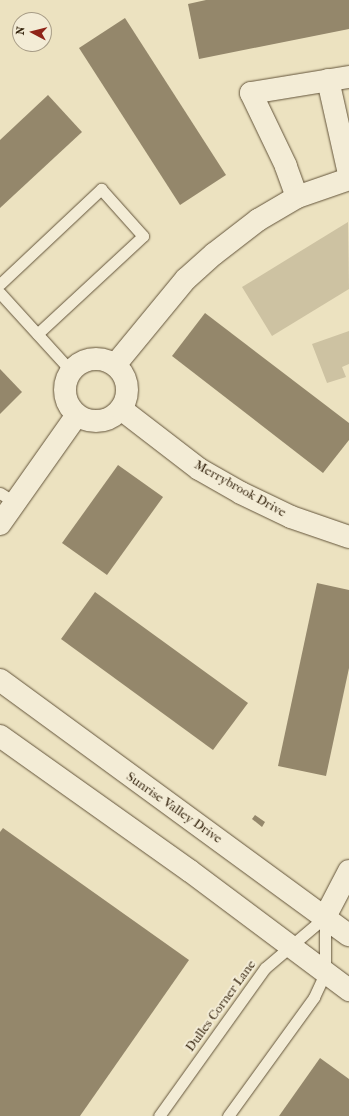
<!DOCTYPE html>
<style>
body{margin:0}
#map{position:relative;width:349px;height:1116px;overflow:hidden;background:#ece2c0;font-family:"IM FELL French Canon",serif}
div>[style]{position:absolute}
.green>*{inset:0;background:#cdc2a2}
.building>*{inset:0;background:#94876b}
.roads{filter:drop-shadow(0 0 1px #63543a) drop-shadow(0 0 1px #63543a)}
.service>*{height:11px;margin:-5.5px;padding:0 5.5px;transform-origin:5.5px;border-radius:5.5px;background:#f3ecd6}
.minor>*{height:22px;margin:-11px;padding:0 11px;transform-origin:11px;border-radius:11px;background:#f3ecd6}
.minor>.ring{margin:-11px;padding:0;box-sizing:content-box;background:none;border:22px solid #f3ecd6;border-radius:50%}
.secondary>*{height:22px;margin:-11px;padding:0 11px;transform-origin:11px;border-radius:11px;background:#f3ecd6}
span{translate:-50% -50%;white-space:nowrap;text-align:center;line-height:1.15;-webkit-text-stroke:4px #f3ecd6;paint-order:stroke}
.street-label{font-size:13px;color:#35240e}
.north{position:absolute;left:12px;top:12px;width:40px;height:40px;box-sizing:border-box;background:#f3ecd6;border:1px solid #a79c86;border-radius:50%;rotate:277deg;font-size:11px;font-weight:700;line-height:16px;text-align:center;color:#35240e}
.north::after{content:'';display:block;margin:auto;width:14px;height:18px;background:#8f2418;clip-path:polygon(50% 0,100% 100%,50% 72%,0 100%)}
</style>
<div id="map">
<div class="green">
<div style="clip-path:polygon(348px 222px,349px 289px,272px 336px,242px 287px)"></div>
<div style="clip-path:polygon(349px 331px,349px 364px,342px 367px,346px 377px,327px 383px,312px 344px)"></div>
</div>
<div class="building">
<div style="clip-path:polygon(206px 0,349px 0,349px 29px,199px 59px,188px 4px)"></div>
<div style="clip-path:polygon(125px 18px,226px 175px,180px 205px,79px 48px)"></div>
<div style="clip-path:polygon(48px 95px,82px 132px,0 208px,0 140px)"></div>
<div style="clip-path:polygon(205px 313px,349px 423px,349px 440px,323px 473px,172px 356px)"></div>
<div style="clip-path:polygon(0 369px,22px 392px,0 414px)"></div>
<div style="clip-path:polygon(118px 465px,163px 497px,107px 575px,62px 543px)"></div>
<div style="clip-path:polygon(317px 583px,349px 590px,349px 668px,326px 776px,278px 766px)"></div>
<div style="clip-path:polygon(95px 592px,248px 703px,213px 750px,61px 639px)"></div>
<div style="clip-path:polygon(255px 815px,265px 822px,262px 827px,252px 819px)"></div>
<div style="clip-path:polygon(3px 828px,189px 960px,80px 1116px,0 1116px,0 832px)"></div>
<div style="clip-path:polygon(320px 1058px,349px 1079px,349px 1116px,279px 1116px)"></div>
</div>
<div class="roads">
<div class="service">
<div style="left:0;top:284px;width:139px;rotate:-43.2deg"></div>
<div style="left:101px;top:189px;width:63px;rotate:48.2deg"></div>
<div style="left:143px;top:236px;width:144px;rotate:137.2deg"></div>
<div style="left:0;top:293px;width:105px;rotate:47.7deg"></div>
<div style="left:0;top:493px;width:19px;rotate:32deg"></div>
<div style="left:159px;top:1116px;width:182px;rotate:-54.4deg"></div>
<div style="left:265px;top:968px;width:79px;rotate:-40.4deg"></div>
<div style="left:228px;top:1116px;width:147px;rotate:-54.1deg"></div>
<div style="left:314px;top:997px;width:26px;rotate:-65deg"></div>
<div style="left:325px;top:973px;width:56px;rotate:-90deg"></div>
</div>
<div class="minor">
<div style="left:328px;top:80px;width:96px;rotate:77.4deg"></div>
<div style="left:297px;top:197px;width:33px;rotate:-110deg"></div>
<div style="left:286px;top:166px;width:81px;rotate:-115.6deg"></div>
<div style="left:251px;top:93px;width:99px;rotate:-9.3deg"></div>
<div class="ring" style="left:65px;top:359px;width:40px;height:40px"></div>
<div style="left:115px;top:365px;width:112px;rotate:-50.5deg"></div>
<div style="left:186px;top:279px;width:38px;rotate:-42deg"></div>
<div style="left:214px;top:254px;width:56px;rotate:-37.7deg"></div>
<div style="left:258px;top:220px;width:45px;rotate:-30.5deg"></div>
<div style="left:297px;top:197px;width:55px;rotate:-19.1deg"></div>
<div style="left:121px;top:409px;width:98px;rotate:37.6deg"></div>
<div style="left:199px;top:469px;width:48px;rotate:29.7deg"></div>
<div style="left:241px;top:493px;width:55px;rotate:25.6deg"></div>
<div style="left:291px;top:517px;width:61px;rotate:19deg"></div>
<div style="left:0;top:524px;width:133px;rotate:-54.8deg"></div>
<div style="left:325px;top:917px;width:52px;rotate:-62.4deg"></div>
</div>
<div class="secondary">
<div style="left:0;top:680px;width:432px;rotate:36.2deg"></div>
<div style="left:0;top:736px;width:233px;rotate:35.4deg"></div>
<div style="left:190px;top:871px;width:199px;rotate:36.8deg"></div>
</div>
</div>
<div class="street-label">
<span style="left:240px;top:489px;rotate:29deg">Merrybrook Drive</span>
<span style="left:174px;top:808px;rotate:35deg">Sunrise Valley Drive</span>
<span style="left:221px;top:1006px;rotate:-54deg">Dulles Corner Lane</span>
</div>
<div class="north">N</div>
</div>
